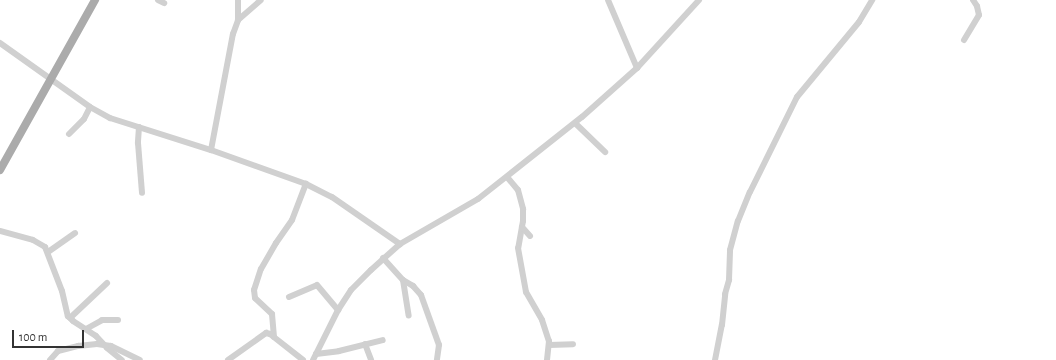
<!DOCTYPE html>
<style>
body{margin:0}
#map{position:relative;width:1056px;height:360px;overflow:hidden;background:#fff;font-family:"Alegreya Sans",sans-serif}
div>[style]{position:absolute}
.minor>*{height:6px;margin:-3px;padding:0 3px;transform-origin:3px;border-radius:3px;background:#d0d0d0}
.major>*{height:8px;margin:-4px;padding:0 4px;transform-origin:4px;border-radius:4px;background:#ababab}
span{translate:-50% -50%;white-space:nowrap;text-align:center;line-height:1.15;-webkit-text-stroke:4px #fff;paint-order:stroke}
.scale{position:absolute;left:12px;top:330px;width:72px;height:18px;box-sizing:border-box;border:2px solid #333;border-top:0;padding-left:5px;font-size:12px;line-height:14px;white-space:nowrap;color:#333;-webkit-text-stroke:3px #fff;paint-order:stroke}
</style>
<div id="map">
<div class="minor">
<div style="left:158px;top:0;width:7px;rotate:27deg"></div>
<div style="left:608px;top:0;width:74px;rotate:66.9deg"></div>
<div style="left:238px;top:20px;width:30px;rotate:-41deg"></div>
<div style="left:964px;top:40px;width:29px;rotate:-59deg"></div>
<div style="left:979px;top:15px;width:9px;rotate:-103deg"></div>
<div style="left:977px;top:6px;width:7px;rotate:-124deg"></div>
<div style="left:0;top:43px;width:110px;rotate:35.4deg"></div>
<div style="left:90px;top:107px;width:23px;rotate:29deg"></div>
<div style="left:110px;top:118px;width:106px;rotate:17.6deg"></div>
<div style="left:211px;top:150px;width:101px;rotate:19.7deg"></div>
<div style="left:306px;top:184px;width:29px;rotate:27deg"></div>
<div style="left:332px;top:197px;width:83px;rotate:34.7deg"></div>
<div style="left:575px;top:123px;width:42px;rotate:44deg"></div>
<div style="left:139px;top:127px;width:16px;rotate:94deg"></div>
<div style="left:138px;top:143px;width:50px;rotate:85.4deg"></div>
<div style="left:69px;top:134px;width:21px;rotate:-45deg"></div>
<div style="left:84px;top:119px;width:13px;rotate:-63deg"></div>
<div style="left:211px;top:150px;width:118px;rotate:-79.3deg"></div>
<div style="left:233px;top:34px;width:15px;rotate:-70deg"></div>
<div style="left:238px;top:20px;width:20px;rotate:-90deg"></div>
<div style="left:507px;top:177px;width:17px;rotate:50deg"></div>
<div style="left:518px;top:190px;width:20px;rotate:75deg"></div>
<div style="left:523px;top:209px;width:12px;rotate:90deg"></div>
<div style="left:523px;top:221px;width:27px;rotate:100deg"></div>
<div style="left:518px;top:248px;width:45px;rotate:79.7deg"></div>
<div style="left:526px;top:292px;width:32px;rotate:60deg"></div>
<div style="left:542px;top:320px;width:22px;rotate:72deg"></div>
<div style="left:549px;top:341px;width:19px;rotate:96deg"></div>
<div style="left:522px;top:227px;width:12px;rotate:48deg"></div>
<div style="left:0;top:231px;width:34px;rotate:15deg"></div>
<div style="left:33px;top:240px;width:14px;rotate:30deg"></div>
<div style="left:45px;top:247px;width:47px;rotate:68.9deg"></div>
<div style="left:62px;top:291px;width:26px;rotate:77deg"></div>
<div style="left:68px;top:316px;width:7px;rotate:45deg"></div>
<div style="left:73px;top:321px;width:27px;rotate:33deg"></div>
<div style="left:96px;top:336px;width:16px;rotate:47deg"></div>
<div style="left:107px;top:348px;width:19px;rotate:39deg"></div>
<div style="left:48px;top:252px;width:33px;rotate:-35deg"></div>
<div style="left:383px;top:258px;width:30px;rotate:48deg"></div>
<div style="left:403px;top:280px;width:12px;rotate:31deg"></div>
<div style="left:413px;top:286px;width:12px;rotate:48deg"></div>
<div style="left:421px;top:295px;width:53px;rotate:70.2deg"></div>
<div style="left:439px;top:345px;width:15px;rotate:98deg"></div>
<div style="left:403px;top:280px;width:36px;rotate:81deg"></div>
<div style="left:289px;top:297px;width:30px;rotate:-23deg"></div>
<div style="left:317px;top:285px;width:33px;rotate:50deg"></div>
<div style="left:70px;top:318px;width:51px;rotate:-43.4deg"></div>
<div style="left:86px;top:329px;width:18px;rotate:-29deg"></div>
<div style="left:102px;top:320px;width:16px"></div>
<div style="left:274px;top:337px;width:23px;rotate:-95deg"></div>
<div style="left:272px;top:314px;width:23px;rotate:-137deg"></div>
<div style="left:255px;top:298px;width:8px;rotate:-97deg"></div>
<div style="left:254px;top:290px;width:22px;rotate:-72deg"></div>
<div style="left:261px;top:269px;width:30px;rotate:-60deg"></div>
<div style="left:276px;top:243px;width:28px;rotate:-55deg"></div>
<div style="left:292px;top:220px;width:39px;rotate:-69deg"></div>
<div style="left:365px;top:344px;width:17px;rotate:69deg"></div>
<div style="left:549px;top:345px;width:24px;rotate:-2deg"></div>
<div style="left:316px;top:354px;width:23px;rotate:-7deg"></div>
<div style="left:339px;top:351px;width:45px;rotate:-14deg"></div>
<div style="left:50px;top:360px;width:12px;rotate:-48deg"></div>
<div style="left:58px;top:351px;width:21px;rotate:-14deg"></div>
<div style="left:78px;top:346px;width:19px;rotate:-6deg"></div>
<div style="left:97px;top:344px;width:14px;rotate:8deg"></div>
<div style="left:111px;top:346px;width:32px;rotate:26deg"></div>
<div style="left:228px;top:360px;width:47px;rotate:-35.4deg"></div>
<div style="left:266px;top:333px;width:4px;rotate:14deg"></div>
<div style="left:270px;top:334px;width:42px;rotate:38.2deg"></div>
<div style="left:313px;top:360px;width:56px;rotate:-63.4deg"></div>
<div style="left:338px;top:310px;width:24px;rotate:-57deg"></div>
<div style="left:351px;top:290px;width:28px;rotate:-45deg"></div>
<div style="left:371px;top:270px;width:39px;rotate:-42deg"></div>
<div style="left:400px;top:244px;width:90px;rotate:-30deg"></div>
<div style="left:478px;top:199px;width:132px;rotate:-38.3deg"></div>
<div style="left:582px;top:117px;width:74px;rotate:-41.7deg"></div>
<div style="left:637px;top:68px;width:92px;rotate:-47.6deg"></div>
<div style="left:715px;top:360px;width:36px;rotate:-79deg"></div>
<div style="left:722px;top:325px;width:31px;rotate:-84deg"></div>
<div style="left:725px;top:294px;width:15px;rotate:-74deg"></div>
<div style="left:729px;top:280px;width:30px;rotate:-88deg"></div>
<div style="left:730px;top:250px;width:30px;rotate:-75deg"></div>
<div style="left:738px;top:221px;width:31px;rotate:-68deg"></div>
<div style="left:750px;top:192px;width:106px;rotate:-63.7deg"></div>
<div style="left:797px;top:97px;width:97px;rotate:-50.4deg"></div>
<div style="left:859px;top:22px;width:26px;rotate:-59deg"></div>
</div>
<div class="major">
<div style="left:0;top:170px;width:195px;rotate:-60.8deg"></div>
</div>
<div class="scale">100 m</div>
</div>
